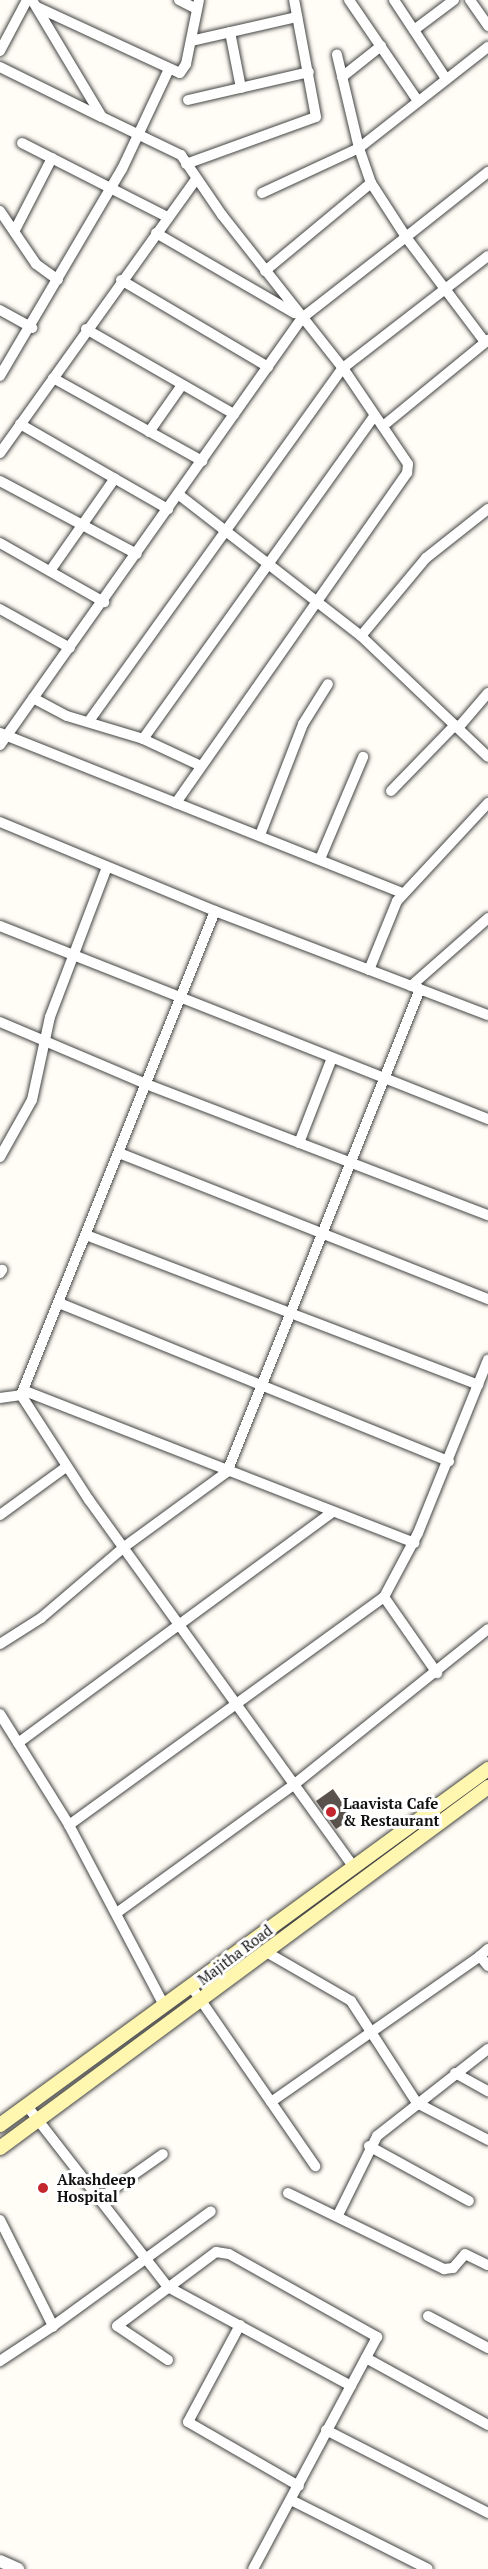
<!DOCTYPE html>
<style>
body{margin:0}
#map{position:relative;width:488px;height:2569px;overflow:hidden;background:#fffdf5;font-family:"PT Serif",serif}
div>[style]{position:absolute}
.building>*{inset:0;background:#5a524d}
.roads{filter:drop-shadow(0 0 2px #444) drop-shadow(0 0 2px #444)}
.minor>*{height:10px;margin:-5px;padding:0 5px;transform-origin:5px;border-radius:5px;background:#fff}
.tertiary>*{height:12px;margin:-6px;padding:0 6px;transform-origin:6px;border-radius:6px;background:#fff}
.secondary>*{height:14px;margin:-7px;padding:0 7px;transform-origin:7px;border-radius:7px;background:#fff6b0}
.dots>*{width:16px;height:16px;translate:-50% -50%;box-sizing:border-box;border:3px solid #fff;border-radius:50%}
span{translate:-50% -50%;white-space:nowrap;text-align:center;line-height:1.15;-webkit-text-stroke:6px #fff;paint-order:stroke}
.poi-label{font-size:15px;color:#111;font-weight:700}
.left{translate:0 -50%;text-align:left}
.street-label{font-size:15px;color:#111}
</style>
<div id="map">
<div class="building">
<div style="clip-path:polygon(333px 1789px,353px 1818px,336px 1829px,316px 1801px)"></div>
</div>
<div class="roads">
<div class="minor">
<div style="left:32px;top:0;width:136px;rotate:59.1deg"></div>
<div style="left:102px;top:117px;width:88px;rotate:25.7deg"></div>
<div style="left:181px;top:155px;width:73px;rotate:55.7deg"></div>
<div style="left:222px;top:215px;width:195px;rotate:51.7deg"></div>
<div style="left:343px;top:368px;width:116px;rotate:55.9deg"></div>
<div style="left:408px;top:464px;width:9px;rotate:96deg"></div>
<div style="left:407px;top:473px;width:403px;rotate:125deg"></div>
<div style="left:179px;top:0;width:20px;rotate:27deg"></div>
<div style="left:349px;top:0;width:122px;rotate:55.7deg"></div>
<div style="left:394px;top:0;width:95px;rotate:56.6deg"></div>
<div style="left:470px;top:0;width:32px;rotate:55deg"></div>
<div style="left:37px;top:7px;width:157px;rotate:24.8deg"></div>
<div style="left:180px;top:73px;width:11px;rotate:-56deg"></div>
<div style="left:186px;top:64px;width:65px;rotate:-78.5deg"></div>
<div style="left:414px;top:30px;width:50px;rotate:-36.9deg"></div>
<div style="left:230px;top:32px;width:57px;rotate:78.9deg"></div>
<div style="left:191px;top:41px;width:109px;rotate:-12.8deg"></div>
<div style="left:0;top:51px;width:58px;rotate:-62.1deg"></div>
<div style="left:0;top:67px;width:113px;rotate:26.3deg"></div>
<div style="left:342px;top:77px;width:50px;rotate:-38.5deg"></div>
<div style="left:188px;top:100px;width:124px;rotate:-13deg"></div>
<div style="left:22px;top:143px;width:163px;rotate:27deg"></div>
<div style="left:186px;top:164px;width:138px;rotate:-19.9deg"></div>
<div style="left:316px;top:117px;width:119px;rotate:-100.6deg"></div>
<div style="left:262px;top:193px;width:107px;rotate:-24.9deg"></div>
<div style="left:359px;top:148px;width:96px;rotate:-103.3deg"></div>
<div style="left:0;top:211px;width:64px;rotate:55.8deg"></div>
<div style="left:36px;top:264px;width:27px;rotate:36deg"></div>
<div style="left:15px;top:230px;width:81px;rotate:-62.8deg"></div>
<div style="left:156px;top:233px;width:160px;rotate:30.1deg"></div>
<div style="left:265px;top:271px;width:138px;rotate:-39.7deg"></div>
<div style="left:121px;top:280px;width:171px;rotate:30.6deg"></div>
<div style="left:0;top:310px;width:37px;rotate:29deg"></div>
<div style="left:86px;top:329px;width:171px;rotate:29.9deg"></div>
<div style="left:485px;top:342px;width:131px;rotate:-127deg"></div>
<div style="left:406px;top:237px;width:105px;rotate:-38.4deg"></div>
<div style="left:0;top:376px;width:240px;rotate:-59.5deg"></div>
<div style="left:122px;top:169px;width:110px;rotate:-64.8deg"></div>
<div style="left:53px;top:378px;width:171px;rotate:29.1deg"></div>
<div style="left:20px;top:424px;width:171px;rotate:29.9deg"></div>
<div style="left:383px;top:426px;width:136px;rotate:-39.3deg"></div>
<div style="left:149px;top:432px;width:57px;rotate:-54.9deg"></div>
<div style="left:0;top:453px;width:337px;rotate:-54.4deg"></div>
<div style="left:0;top:481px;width:155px;rotate:28.1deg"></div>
<div style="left:178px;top:494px;width:232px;rotate:37.8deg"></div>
<div style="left:361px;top:636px;width:175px;rotate:43.6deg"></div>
<div style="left:0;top:543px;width:120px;rotate:29.6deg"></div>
<div style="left:50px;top:571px;width:113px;rotate:-55deg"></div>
<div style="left:0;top:609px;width:80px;rotate:29.1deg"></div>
<div style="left:361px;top:636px;width:102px;rotate:-50.2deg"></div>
<div style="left:426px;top:558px;width:79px;rotate:-38.3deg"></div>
<div style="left:33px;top:698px;width:38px;rotate:28deg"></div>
<div style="left:67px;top:716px;width:79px;rotate:16.8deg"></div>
<div style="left:143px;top:739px;width:64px;rotate:25deg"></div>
<div style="left:89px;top:721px;width:435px;rotate:-54.3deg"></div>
<div style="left:343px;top:368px;width:183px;rotate:-37.7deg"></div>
<div style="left:458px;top:728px;width:46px;rotate:-49.4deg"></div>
<div style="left:0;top:733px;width:434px;rotate:21.7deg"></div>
<div style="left:143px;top:739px;width:398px;rotate:-54.4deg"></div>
<div style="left:0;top:745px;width:523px;rotate:-54.73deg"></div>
<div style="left:302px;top:318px;width:132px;rotate:-37.9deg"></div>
<div style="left:406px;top:237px;width:64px;rotate:-122.9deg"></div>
<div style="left:371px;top:183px;width:37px;rotate:-109deg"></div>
<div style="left:359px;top:148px;width:164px;rotate:-38.1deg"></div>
<div style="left:391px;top:791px;width:92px;rotate:-45.9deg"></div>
<div style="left:0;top:822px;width:233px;rotate:22.5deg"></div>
<div style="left:215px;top:911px;width:292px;rotate:20.9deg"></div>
<div style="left:260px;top:835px;width:119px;rotate:-68.8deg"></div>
<div style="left:303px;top:724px;width:47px;rotate:-58deg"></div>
<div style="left:320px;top:859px;width:111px;rotate:-67.1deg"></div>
<div style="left:215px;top:911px;width:521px;rotate:111.84deg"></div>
<div style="left:21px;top:1395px;width:125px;rotate:57.1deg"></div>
<div style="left:89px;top:1500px;width:453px;rotate:54.2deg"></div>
<div style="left:0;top:926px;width:525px;rotate:21.58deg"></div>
<div style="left:369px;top:970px;width:74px;rotate:-67.9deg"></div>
<div style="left:397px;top:901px;width:134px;rotate:-47.1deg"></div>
<div style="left:411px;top:986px;width:103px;rotate:-41.4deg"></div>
<div style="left:0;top:1022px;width:159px;rotate:23deg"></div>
<div style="left:146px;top:1084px;width:366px;rotate:21deg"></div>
<div style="left:299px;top:1143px;width:91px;rotate:-68.8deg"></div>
<div style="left:119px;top:1153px;width:397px;rotate:21.6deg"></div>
<div style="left:0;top:1157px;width:65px;rotate:-60.7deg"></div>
<div style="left:32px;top:1100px;width:85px;rotate:-77.8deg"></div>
<div style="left:50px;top:1017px;width:160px;rotate:-69.2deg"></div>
<div style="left:86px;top:1235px;width:420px;rotate:20.9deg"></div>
<div style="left:0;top:1273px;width:4px;rotate:-56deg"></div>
<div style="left:59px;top:1303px;width:421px;rotate:22.1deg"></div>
<div style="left:25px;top:1391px;width:418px;rotate:21.3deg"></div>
<div style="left:0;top:1398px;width:21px;rotate:-8deg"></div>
<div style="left:0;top:1515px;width:82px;rotate:-36deg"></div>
<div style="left:384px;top:1597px;width:93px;rotate:55.1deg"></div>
<div style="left:0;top:1644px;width:49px;rotate:-32.4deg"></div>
<div style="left:41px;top:1618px;width:109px;rotate:-40.5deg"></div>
<div style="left:124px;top:1547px;width:127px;rotate:-36.1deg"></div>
<div style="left:227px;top:1472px;width:520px;rotate:-68.22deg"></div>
<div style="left:0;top:1714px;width:131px;rotate:58.1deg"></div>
<div style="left:69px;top:1825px;width:204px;rotate:62.2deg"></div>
<div style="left:18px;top:1743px;width:390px;rotate:-36.3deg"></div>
<div style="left:69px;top:1825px;width:389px;rotate:-35.9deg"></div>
<div style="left:384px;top:1597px;width:72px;rotate:-62deg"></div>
<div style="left:418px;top:1533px;width:187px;rotate:-68deg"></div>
<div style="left:118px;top:1912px;width:220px;rotate:-35.9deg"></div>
<div style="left:296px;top:1783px;width:246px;rotate:-38.7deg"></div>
<div style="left:488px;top:1949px;width:11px;rotate:139deg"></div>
<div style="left:480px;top:1956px;width:13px;rotate:51deg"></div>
<div style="left:268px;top:1953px;width:96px;rotate:30deg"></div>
<div style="left:351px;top:2001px;width:121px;rotate:57.1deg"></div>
<div style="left:417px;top:2103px;width:80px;rotate:27.5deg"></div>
<div style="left:191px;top:1986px;width:219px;rotate:55.4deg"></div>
<div style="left:455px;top:2073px;width:38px;rotate:29deg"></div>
<div style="left:271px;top:2102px;width:255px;rotate:-34.9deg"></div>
<div style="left:27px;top:2106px;width:229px;rotate:52.1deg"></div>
<div style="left:168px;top:2287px;width:208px;rotate:28.4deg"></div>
<div style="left:369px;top:2146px;width:114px;rotate:28.8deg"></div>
<div style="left:288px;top:2193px;width:174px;rotate:26deg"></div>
<div style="left:444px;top:2269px;width:9px;rotate:-6deg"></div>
<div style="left:453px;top:2268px;width:18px;rotate:-49deg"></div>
<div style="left:465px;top:2254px;width:25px;rotate:26deg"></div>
<div style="left:99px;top:2199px;width:78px;rotate:-35.1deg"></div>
<div style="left:338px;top:2215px;width:88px;rotate:-63.7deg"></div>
<div style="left:377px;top:2136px;width:141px;rotate:-38.1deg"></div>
<div style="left:0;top:2220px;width:119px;rotate:63.4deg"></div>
<div style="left:53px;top:2326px;width:64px;rotate:146.6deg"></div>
<div style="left:428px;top:2316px;width:68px;rotate:28.1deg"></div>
<div style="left:240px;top:2325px;width:110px;rotate:118.2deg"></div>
<div style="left:188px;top:2422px;width:128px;rotate:30deg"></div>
<div style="left:53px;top:2326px;width:195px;rotate:-36deg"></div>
<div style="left:366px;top:2358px;width:139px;rotate:28.8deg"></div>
<div style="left:168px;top:2360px;width:61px;rotate:-146.3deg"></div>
<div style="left:117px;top:2326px;width:124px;rotate:-36.8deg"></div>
<div style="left:216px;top:2252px;width:13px;rotate:9deg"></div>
<div style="left:229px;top:2254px;width:170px;rotate:29.3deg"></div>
<div style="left:377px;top:2337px;width:263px;rotate:118.1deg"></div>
<div style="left:326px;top:2430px;width:182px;rotate:27.1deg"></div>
<div style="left:291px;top:2500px;width:153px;rotate:26.7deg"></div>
</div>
<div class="tertiary">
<div style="left:0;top:2561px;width:20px;rotate:24deg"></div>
</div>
<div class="secondary">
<div style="left:0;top:2125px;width:604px;rotate:-36.11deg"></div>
<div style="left:0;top:2148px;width:607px;rotate:-36.49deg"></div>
</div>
</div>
<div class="dots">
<div style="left:331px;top:1812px;background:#c4262e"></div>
<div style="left:43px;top:2188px;background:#c4262e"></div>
</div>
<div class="poi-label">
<span class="left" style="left:343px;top:1812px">Laavista Cafe<br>&amp; Restaurant</span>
<span class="left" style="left:57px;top:2188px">Akashdeep<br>Hospital</span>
</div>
<div class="street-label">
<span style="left:235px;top:1955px;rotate:-37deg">Majitha Road</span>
</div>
</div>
